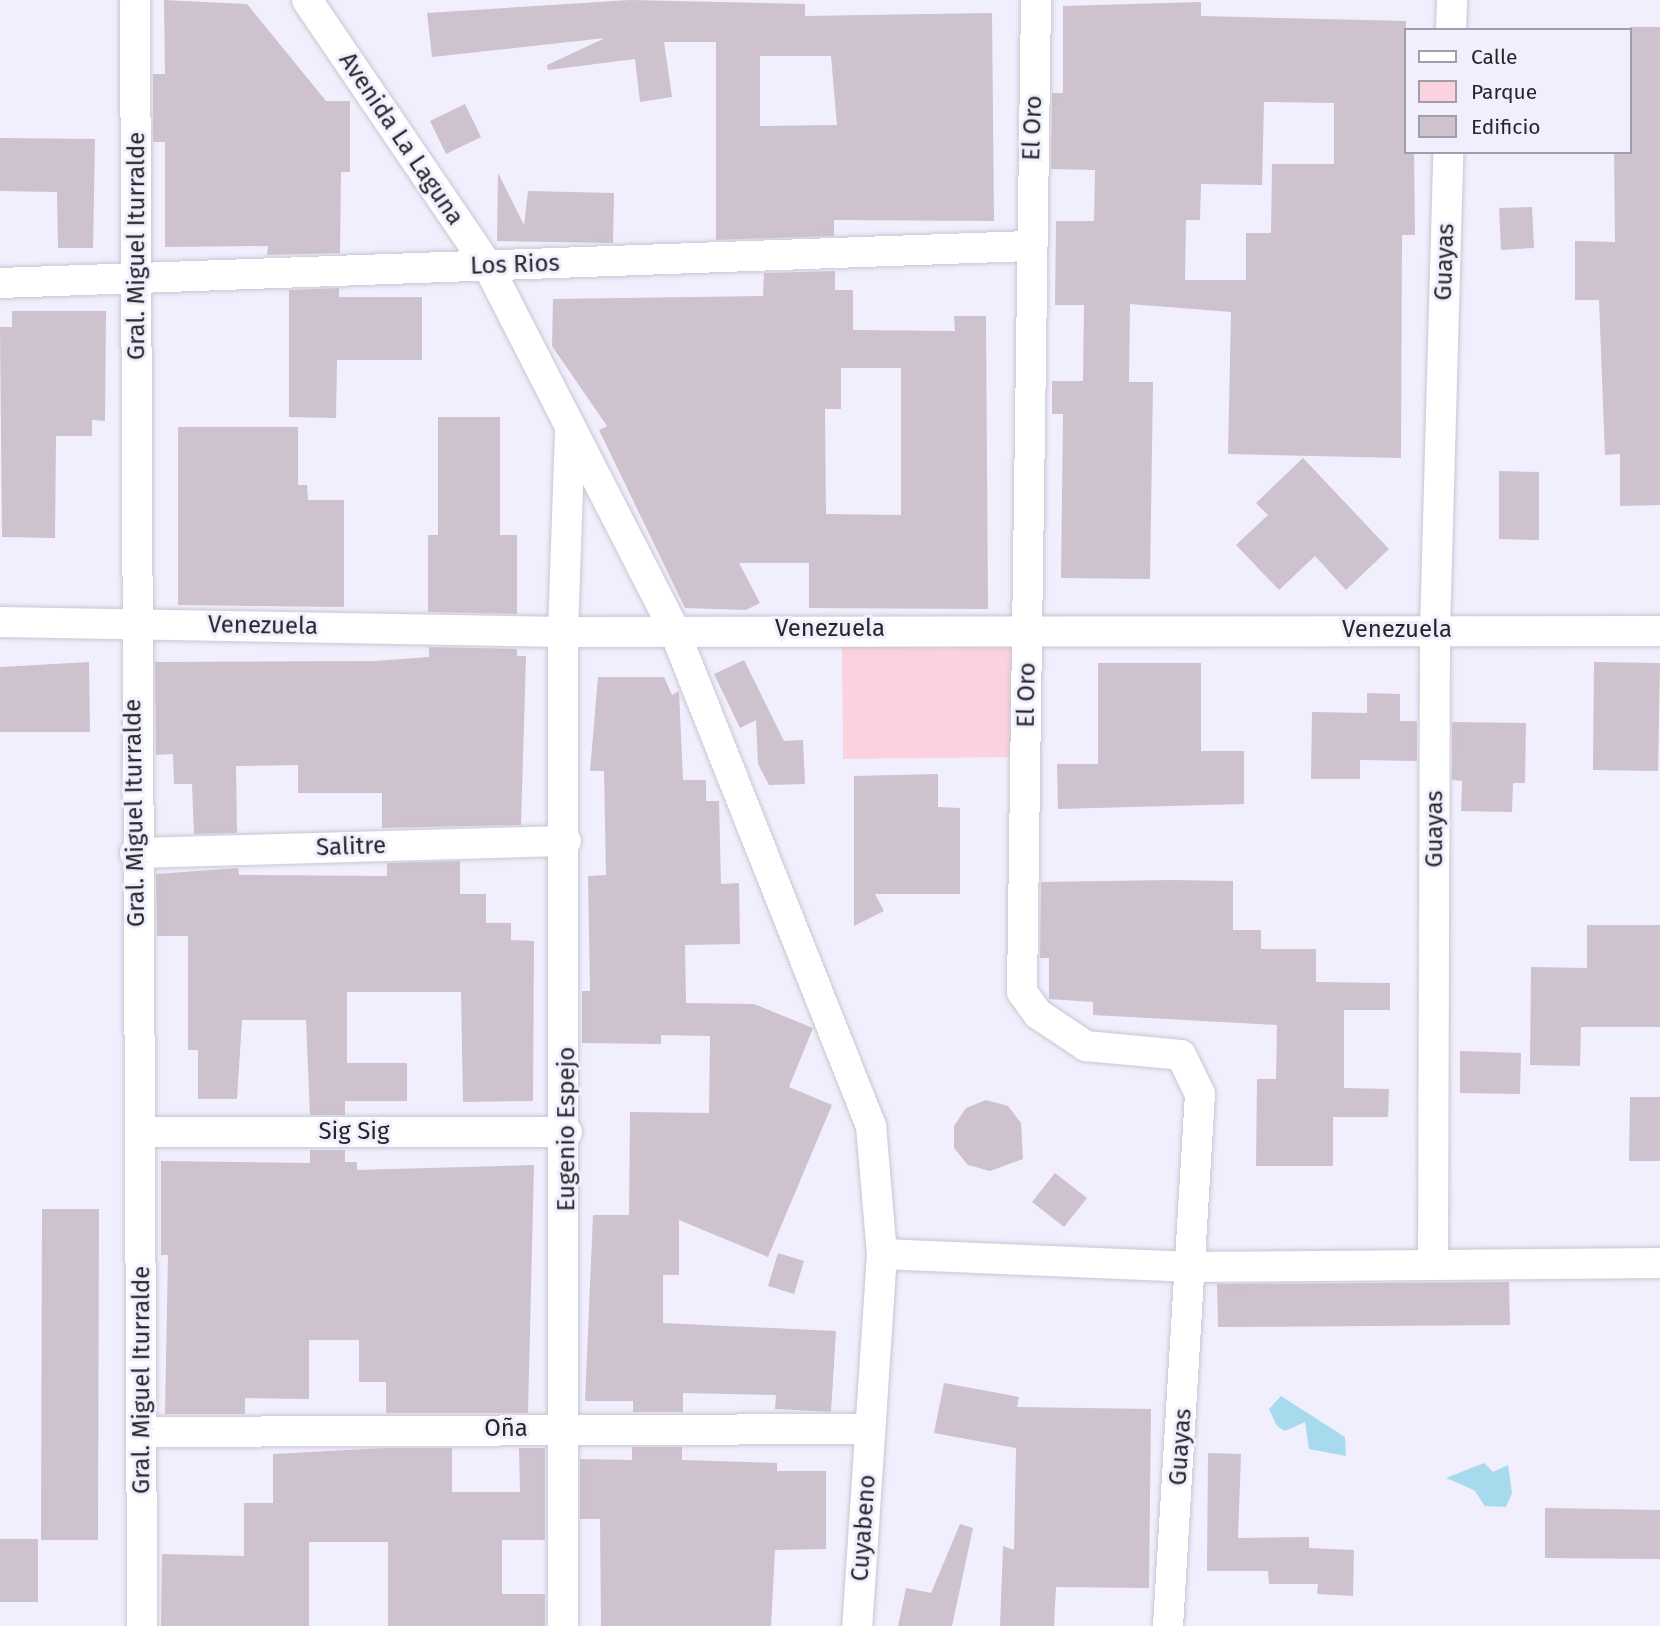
<!DOCTYPE html>
<meta charset="utf-8">
<style>
body{margin:0}
#map{position:relative;width:1660px;height:1626px;overflow:hidden;background:#f1effd;font-family:"Fira Sans",sans-serif}
div>[style]{position:absolute}
.green>*{inset:0;background:#fbd2dd}
.water>*{inset:0;background:#a8daed}
.building>*{inset:0;background:#cdc2cd}
.roads{filter:drop-shadow(0 0 2px #c8c6d4) drop-shadow(0 0 2px #c8c6d4)}
.minor>*{height:30px;margin:-15px;padding:0 15px;transform-origin:15px;border-radius:15px;background:#fff}
span{translate:-50% -50%;white-space:nowrap;text-align:center;line-height:1.15;-webkit-text-stroke:6px #f1effd;paint-order:stroke}
.street-label{font-size:24px;color:#25252a}
.legend{position:absolute;left:1404px;top:28px;width:228px;height:126px;box-sizing:border-box;background:#f1effd;border:2px solid #9f9ea9;margin:0;padding:9px 12px;list-style:none;font-size:21px;color:#25252a}
.legend li{display:flex;align-items:center;gap:14px;height:35px}
.legend b{width:35px;border:2px solid #9f9ea9}
</style>
<div id="map">
<div class="green">
<div style="clip-path:polygon(1013px 639px,1014px 757px,843px 759px,842px 640px)"></div>
</div>
<div class="water">
<div style="clip-path:polygon(1281px 1396px,1345px 1437px,1346px 1456px,1309px 1449px,1305px 1422px,1285px 1431px,1277px 1426px,1269px 1409px)"></div>
<div style="clip-path:polygon(1484px 1463px,1493px 1472px,1508px 1465px,1512px 1493px,1506px 1507px,1485px 1506px,1474px 1490px,1446px 1478px)"></div>
</div>
<div class="building">
<div style="clip-path:polygon(164px 0,247px 4px,326px 101px,350px 101px,350px 172px,341px 172px,340px 253px,267px 255px,268px 246px,165px 247px,165px 142px,153px 142px,153px 74px,165px 74px)"></div>
<div style="clip-path:polygon(evenodd,630px 0,805px 4px,805px 16px,992px 13px,994px 221px,834px 220px,834px 236px,716px 240px,716px 42px,664px 42px,672px 97px,640px 102px,635px 59px,548px 70px,547px 65px,605px 38px,432px 57px,427px 13px,630px 0,760px 56px,831px 56px,837px 125px,760px 126px,760px 56px)"></div>
<div style="clip-path:polygon(evenodd,1201px 2px,1201px 16px,1406px 21px,1406px 152px,1414px 152px,1415px 235px,1402px 235px,1401px 458px,1228px 454px,1231px 312px,1130px 304px,1129px 382px,1153px 382px,1150px 579px,1061px 578px,1063px 414px,1052px 414px,1052px 381px,1083px 381px,1084px 305px,1055px 305px,1056px 221px,1094px 221px,1095px 170px,1051px 169px,1052px 93px,1063px 93px,1063px 6px,1201px 2px,1264px 102px,1334px 103px,1334px 164px,1272px 164px,1271px 233px,1246px 233px,1246px 280px,1185px 280px,1186px 220px,1200px 220px,1201px 184px,1262px 185px,1264px 102px)"></div>
<div style="clip-path:polygon(1630px 27px,1660px 27px,1660px 505px,1620px 506px,1620px 454px,1605px 455px,1599px 300px,1575px 300px,1575px 241px,1615px 242px,1614px 152px,1630px 152px)"></div>
<div style="clip-path:polygon(465px 104px,481px 137px,446px 154px,430px 121px)"></div>
<div style="clip-path:polygon(0 138px,95px 139px,93px 248px,58px 248px,57px 192px,0 191px)"></div>
<div style="clip-path:polygon(498px 173px,524px 225px,528px 191px,614px 193px,613px 243px,497px 241px)"></div>
<div style="clip-path:polygon(1532px 207px,1534px 248px,1501px 250px,1499px 208px)"></div>
<div style="clip-path:polygon(evenodd,835px 271px,835px 290px,853px 290px,853px 330px,955px 331px,954px 316px,986px 316px,988px 609px,809px 608px,809px 563px,739px 563px,760px 603px,746px 610px,685px 608px,599px 430px,607px 426px,552px 346px,553px 299px,763px 296px,764px 273px,835px 271px,841px 368px,901px 368px,901px 515px,826px 514px,825px 409px,841px 409px,841px 368px)"></div>
<div style="clip-path:polygon(339px 288px,339px 297px,422px 297px,422px 360px,337px 360px,336px 418px,289px 417px,289px 290px)"></div>
<div style="clip-path:polygon(12px 311px,106px 311px,105px 421px,92px 420px,92px 436px,56px 436px,55px 538px,2px 537px,0 327px,12px 327px)"></div>
<div style="clip-path:polygon(438px 417px,500px 417px,500px 535px,517px 535px,517px 614px,428px 612px,428px 535px,438px 535px)"></div>
<div style="clip-path:polygon(178px 427px,298px 427px,298px 485px,307px 485px,308px 500px,344px 500px,344px 607px,178px 605px)"></div>
<div style="clip-path:polygon(1303px 458px,1389px 549px,1346px 590px,1315px 556px,1279px 590px,1236px 545px,1268px 515px,1256px 503px)"></div>
<div style="clip-path:polygon(1499px 471px,1539px 472px,1539px 540px,1499px 539px)"></div>
<div style="clip-path:polygon(429px 647px,517px 649px,517px 656px,526px 656px,521px 825px,382px 828px,382px 793px,298px 793px,298px 765px,236px 766px,237px 833px,194px 834px,192px 784px,174px 784px,173px 754px,156px 755px,155px 662px,375px 661px,429px 657px)"></div>
<div style="clip-path:polygon(744px 660px,784px 741px,803px 740px,805px 784px,769px 785px,758px 764px,756px 720px,740px 728px,714px 674px)"></div>
<div style="clip-path:polygon(89px 662px,90px 732px,0 732px,0 667px)"></div>
<div style="clip-path:polygon(1594px 662px,1660px 663px,1658px 771px,1593px 770px)"></div>
<div style="clip-path:polygon(1098px 663px,1201px 663px,1201px 751px,1244px 751px,1244px 804px,1058px 809px,1057px 764px,1098px 764px)"></div>
<div style="clip-path:polygon(598px 677px,664px 677px,672px 695px,679px 691px,683px 780px,706px 780px,706px 801px,719px 801px,721px 884px,739px 883px,740px 944px,685px 945px,686px 1003px,754px 1004px,813px 1028px,789px 1087px,832px 1105px,768px 1257px,679px 1220px,679px 1275px,663px 1275px,663px 1323px,836px 1331px,831px 1412px,775px 1409px,776px 1395px,683px 1393px,683px 1412px,633px 1412px,633px 1401px,585px 1401px,593px 1215px,629px 1215px,630px 1112px,709px 1113px,710px 1036px,661px 1035px,661px 1044px,582px 1043px,582px 991px,590px 991px,588px 876px,606px 875px,604px 771px,590px 771px)"></div>
<div style="clip-path:polygon(1367px 693px,1400px 694px,1400px 721px,1417px 721px,1417px 761px,1360px 760px,1360px 779px,1311px 779px,1312px 712px,1367px 713px)"></div>
<div style="clip-path:polygon(1452px 722px,1526px 723px,1525px 783px,1513px 783px,1512px 812px,1461px 811px,1462px 781px,1452px 780px)"></div>
<div style="clip-path:polygon(938px 774px,938px 807px,960px 808px,960px 894px,875px 894px,884px 911px,854px 926px,854px 776px)"></div>
<div style="clip-path:polygon(460px 861px,460px 894px,486px 894px,486px 923px,511px 923px,511px 940px,534px 941px,533px 1101px,463px 1102px,461px 992px,347px 992px,347px 1063px,407px 1063px,407px 1101px,345px 1101px,345px 1115px,310px 1115px,306px 1020px,242px 1020px,237px 1099px,198px 1099px,198px 1050px,188px 1050px,188px 936px,157px 936px,156px 874px,238px 868px,239px 875px,387px 876px,387px 863px)"></div>
<div style="clip-path:polygon(1172px 880px,1233px 881px,1233px 930px,1261px 930px,1261px 949px,1316px 949px,1316px 982px,1390px 983px,1390px 1010px,1344px 1010px,1344px 1088px,1389px 1089px,1388px 1117px,1333px 1117px,1333px 1166px,1256px 1166px,1257px 1079px,1276px 1079px,1277px 1025px,1093px 1015px,1093px 1002px,1049px 999px,1049px 958px,1040px 958px,1041px 882px)"></div>
<div style="clip-path:polygon(1587px 925px,1660px 925px,1660px 1027px,1581px 1027px,1580px 1066px,1530px 1065px,1531px 967px,1587px 968px)"></div>
<div style="clip-path:polygon(1460px 1051px,1521px 1053px,1520px 1094px,1460px 1093px)"></div>
<div style="clip-path:polygon(1630px 1097px,1660px 1097px,1660px 1161px,1629px 1161px)"></div>
<div style="clip-path:polygon(986px 1100px,1008px 1106px,1021px 1123px,1023px 1159px,990px 1171px,968px 1165px,954px 1148px,954px 1126px,966px 1108px)"></div>
<div style="clip-path:polygon(310px 1150px,345px 1150px,345px 1162px,357px 1162px,357px 1170px,534px 1165px,528px 1413px,386px 1413px,386px 1382px,359px 1382px,359px 1340px,309px 1340px,309px 1399px,245px 1398px,245px 1414px,165px 1414px,168px 1255px,161px 1255px,161px 1161px,310px 1163px)"></div>
<div style="clip-path:polygon(1055px 1173px,1087px 1198px,1064px 1227px,1032px 1202px)"></div>
<div style="clip-path:polygon(42px 1209px,99px 1209px,98px 1540px,41px 1540px)"></div>
<div style="clip-path:polygon(778px 1253px,804px 1261px,794px 1294px,768px 1286px)"></div>
<div style="clip-path:polygon(1509px 1282px,1510px 1325px,1218px 1327px,1217px 1284px)"></div>
<div style="clip-path:polygon(944px 1383px,1019px 1397px,1017px 1407px,1151px 1409px,1149px 1588px,1056px 1587px,1054px 1626px,1000px 1626px,1003px 1546px,1014px 1550px,1016px 1448px,934px 1433px)"></div>
<div style="clip-path:polygon(632px 1447px,682px 1447px,682px 1460px,777px 1463px,777px 1471px,826px 1471px,826px 1549px,775px 1550px,771px 1626px,601px 1626px,600px 1519px,580px 1519px,580px 1459px,632px 1460px)"></div>
<div style="clip-path:polygon(385px 1448px,452px 1448px,452px 1492px,520px 1492px,519px 1448px,545px 1448px,545px 1540px,502px 1540px,502px 1594px,545px 1594px,545px 1626px,388px 1626px,388px 1542px,309px 1542px,309px 1626px,161px 1626px,162px 1554px,244px 1556px,244px 1503px,273px 1503px,273px 1454px)"></div>
<div style="clip-path:polygon(1208px 1453px,1241px 1454px,1238px 1538px,1309px 1537px,1309px 1548px,1354px 1550px,1353px 1596px,1317px 1594px,1318px 1584px,1269px 1584px,1268px 1571px,1207px 1571px)"></div>
<div style="clip-path:polygon(1545px 1508px,1660px 1510px,1660px 1559px,1545px 1558px)"></div>
<div style="clip-path:polygon(960px 1524px,973px 1528px,952px 1626px,898px 1626px,906px 1588px,931px 1593px)"></div>
<div style="clip-path:polygon(0 1539px,38px 1539px,38px 1602px,0 1602px)"></div>
</div>
<div class="roads">
<div class="minor">
<div style="left:135px;top:0;width:1626px;rotate:89.75deg"></div>
<div style="left:307px;top:0;width:322px;rotate:55.8deg"></div>
<div style="left:488px;top:266px;width:409px;rotate:62.9deg"></div>
<div style="left:674px;top:630px;width:534px;rotate:68.34deg"></div>
<div style="left:871px;top:1126px;width:128px;rotate:85.1deg"></div>
<div style="left:882px;top:1254px;width:373px;rotate:93.8deg"></div>
<div style="left:1036px;top:0;width:992px;rotate:90.81deg"></div>
<div style="left:1022px;top:992px;width:27px;rotate:54deg"></div>
<div style="left:1038px;top:1014px;width:58px;rotate:33.7deg"></div>
<div style="left:1086px;top:1046px;width:95px;rotate:5.4deg"></div>
<div style="left:1181px;top:1055px;width:43px;rotate:64deg"></div>
<div style="left:1200px;top:1094px;width:533px;rotate:93.44deg"></div>
<div style="left:1451px;top:30px;width:30px;rotate:-88deg"></div>
<div style="left:0;top:283px;width:1031px;rotate:-2.06deg"></div>
<div style="left:0;top:622px;width:563px;rotate:1.02deg"></div>
<div style="left:563px;top:632px;width:1097px;rotate:-0.05deg"></div>
<div style="left:135px;top:853px;width:431px;rotate:-1.6deg"></div>
<div style="left:140px;top:1132px;width:427px"></div>
<div style="left:882px;top:1254px;width:311px;rotate:2.4deg"></div>
<div style="left:1193px;top:1267px;width:467px;rotate:-0.5deg"></div>
<div style="left:1433px;top:1265px;width:635px;rotate:-89.82deg"></div>
<div style="left:1435px;top:630px;width:478px;rotate:-88.4deg"></div>
<div style="left:142px;top:1432px;width:728px;rotate:-0.24deg"></div>
<div style="left:563px;top:1626px;width:994px;rotate:-90deg"></div>
<div style="left:563px;top:632px;width:202px;rotate:-88deg"></div>
</div>
</div>
<div class="street-label">
<span style="left:1033px;top:128px;rotate:-88deg">El Oro</span>
<span style="left:401px;top:139px;rotate:56deg">Avenida La Laguna</span>
<span style="left:137px;top:246px;rotate:-90deg">Gral. Miguel Iturralde</span>
<span style="left:1445px;top:262px;rotate:-88deg">Guayas</span>
<span style="left:515px;top:265px;rotate:-2deg">Los Rios</span>
<span style="left:263px;top:626px;rotate:1deg">Venezuela</span>
<span style="left:830px;top:629px">Venezuela</span>
<span style="left:1397px;top:630px">Venezuela</span>
<span style="left:1027px;top:695px;rotate:-89deg">El Oro</span>
<span style="left:135px;top:813px;rotate:-91deg">Gral. Miguel Iturralde</span>
<span style="left:1435px;top:829px;rotate:-90deg">Guayas</span>
<span style="left:351px;top:847px;rotate:-2deg">Salitre</span>
<span style="left:567px;top:1129px;rotate:-90deg">Eugenio Espejo</span>
<span style="left:354px;top:1132px">Sig Sig</span>
<span style="left:142px;top:1380px;rotate:-90deg">Gral. Miguel Iturralde</span>
<span style="left:506px;top:1429px">Oña</span>
<span style="left:1181px;top:1447px;rotate:-86deg">Guayas</span>
<span style="left:864px;top:1528px;rotate:-86deg">Cuyabeno</span>
</div>
<ul class="legend">
<li><b style="height:9px;background:#fff"></b>Calle</li>
<li><b style="height:19px;background:#fbd2dd"></b>Parque</li>
<li><b style="height:19px;background:#cdc2cd"></b>Edificio</li>
</ul>
</div>
